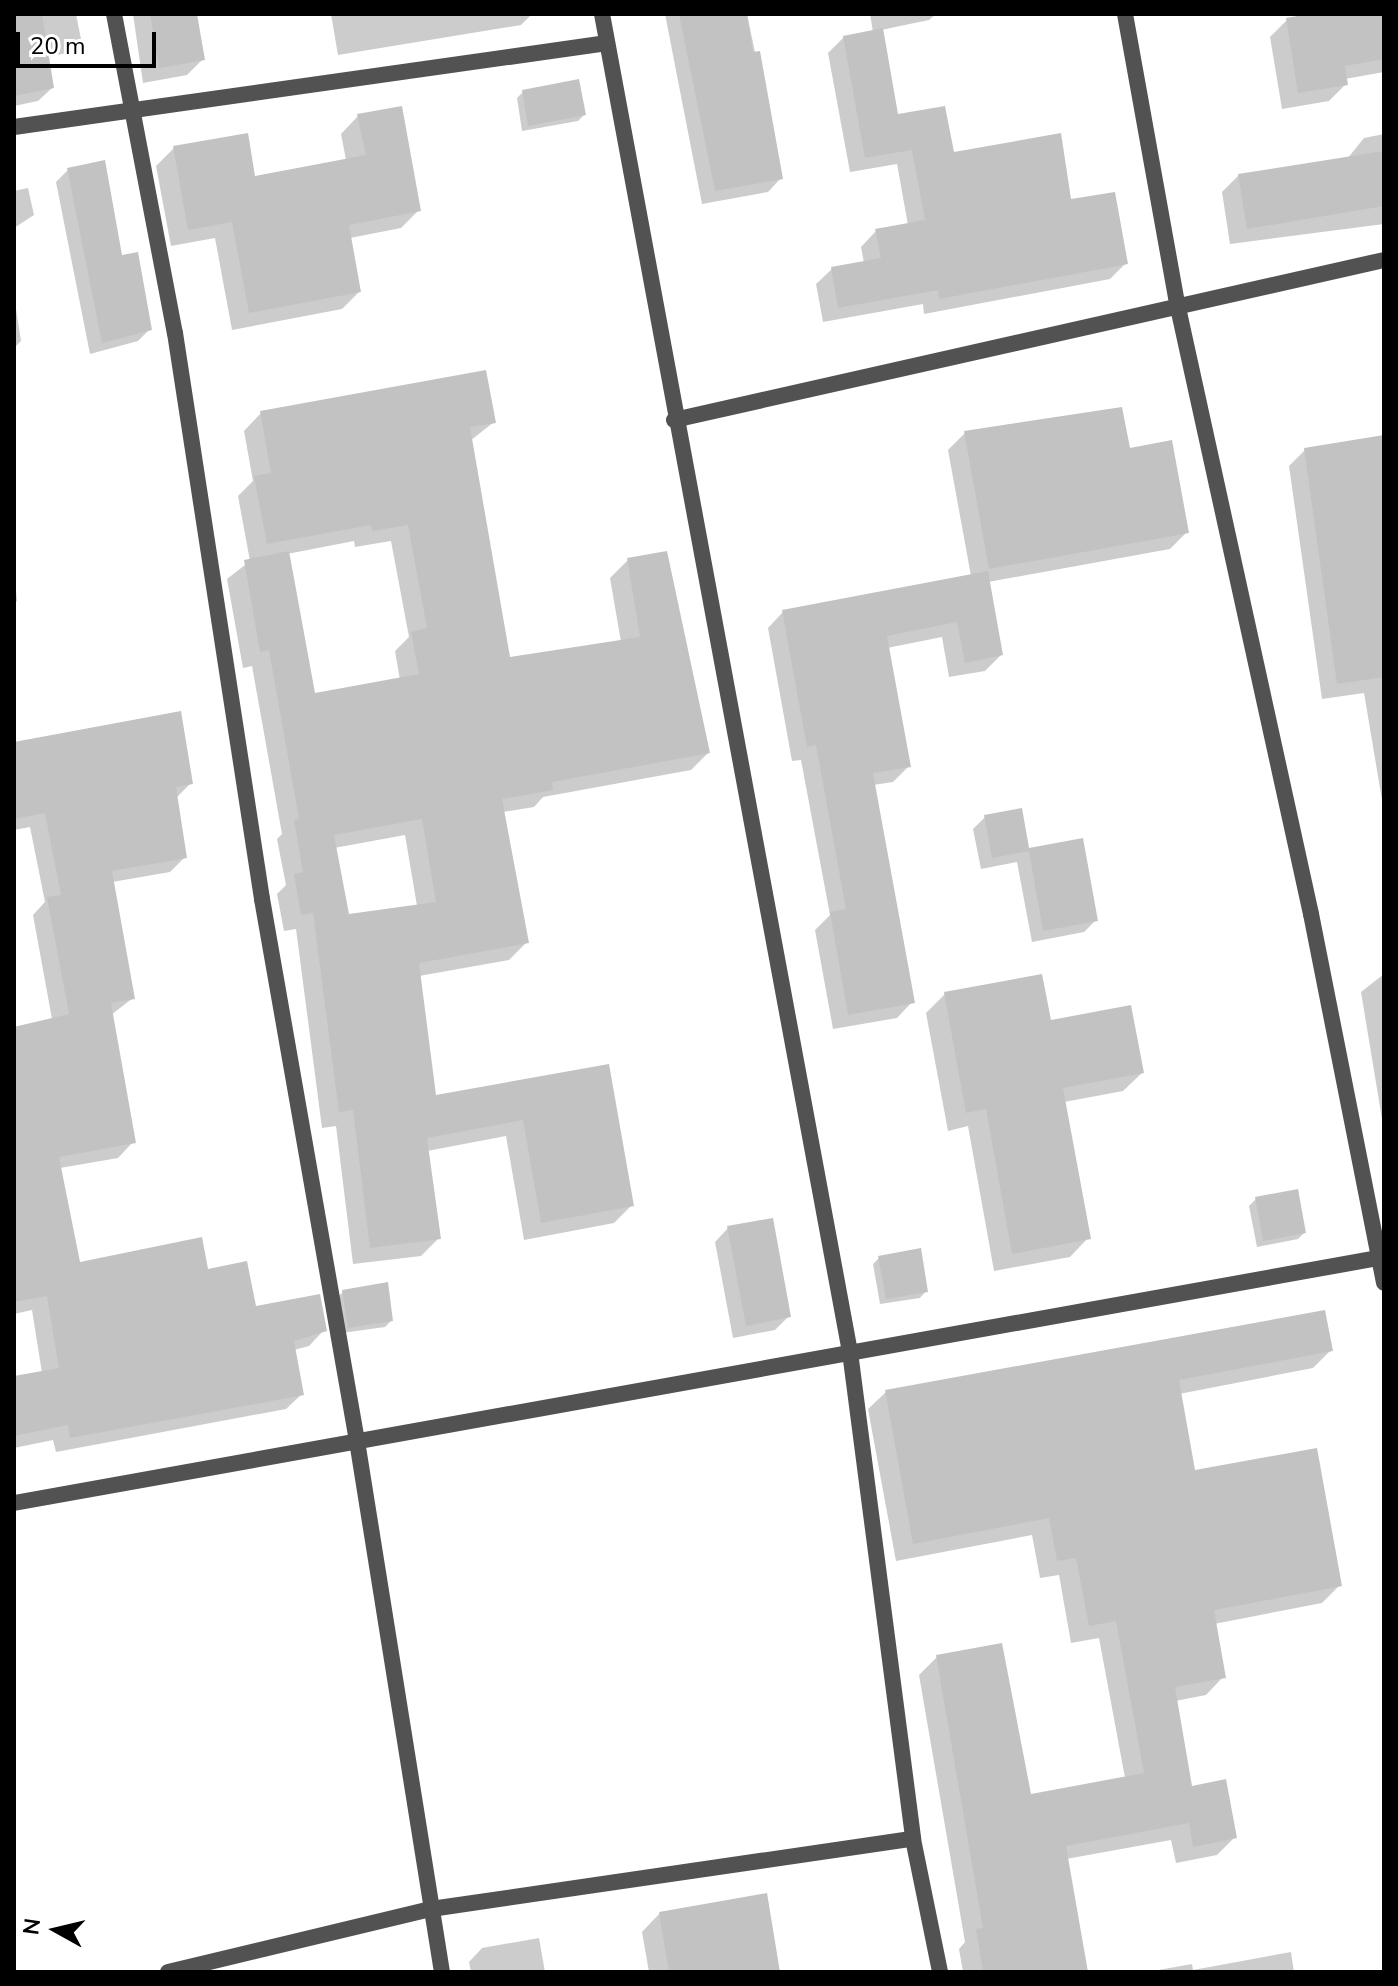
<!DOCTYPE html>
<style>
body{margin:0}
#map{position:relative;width:1398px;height:1986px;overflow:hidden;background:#fff;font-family:"Nunito Sans",sans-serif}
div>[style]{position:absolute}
.shadow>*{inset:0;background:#0003}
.building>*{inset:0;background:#c2c2c2}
.street>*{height:16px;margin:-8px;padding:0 8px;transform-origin:8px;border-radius:8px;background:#525252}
span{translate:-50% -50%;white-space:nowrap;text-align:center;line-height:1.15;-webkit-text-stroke:8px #fff;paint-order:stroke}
.frame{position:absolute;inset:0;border:16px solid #000;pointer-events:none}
.north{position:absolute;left:16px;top:1890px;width:80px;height:80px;-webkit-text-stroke:6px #fff;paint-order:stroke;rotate:278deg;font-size:22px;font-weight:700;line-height:32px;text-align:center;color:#000}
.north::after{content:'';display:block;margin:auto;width:28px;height:36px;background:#000;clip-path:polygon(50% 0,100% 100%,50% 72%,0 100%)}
.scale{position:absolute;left:16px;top:32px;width:140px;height:36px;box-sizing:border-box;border:4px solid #000;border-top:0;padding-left:10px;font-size:24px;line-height:28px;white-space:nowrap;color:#000;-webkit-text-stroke:6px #fff;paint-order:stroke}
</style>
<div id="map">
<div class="shadow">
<div style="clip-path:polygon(14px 14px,76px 14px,81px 39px,67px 53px,47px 57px,52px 88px,38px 101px,14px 106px)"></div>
<div style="clip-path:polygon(133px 14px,195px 14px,203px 59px,187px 75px,143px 83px)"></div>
<div style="clip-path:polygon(331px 14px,532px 14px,521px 25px,338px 55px)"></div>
<div style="clip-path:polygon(665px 14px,747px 14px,781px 178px,768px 192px,702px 204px)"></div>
<div style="clip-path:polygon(870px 14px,936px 14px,929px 20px,881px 30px,896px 117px,952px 154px,1069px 202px,1126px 263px,1110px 279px,924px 314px,923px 304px,823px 322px,816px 284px,832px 269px,864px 263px,861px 247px,876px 231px,908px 225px,897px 164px,850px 172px,828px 53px,844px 37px,873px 32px)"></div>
<div style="clip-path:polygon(1321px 14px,1384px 14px,1384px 72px,1345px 79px,1346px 84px,1329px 101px,1282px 109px,1270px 37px,1287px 20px)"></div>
<div style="clip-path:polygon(523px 92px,584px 115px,578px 121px,522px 131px,517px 98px)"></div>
<div style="clip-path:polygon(358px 116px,419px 210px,401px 228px,350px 238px,359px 292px,342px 309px,232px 330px,215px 238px,171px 246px,156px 166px,174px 148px,253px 178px,346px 160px,341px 134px)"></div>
<div style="clip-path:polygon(1384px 134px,1384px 224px,1230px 244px,1222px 192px,1239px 175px,1347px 159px,1364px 138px)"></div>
<div style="clip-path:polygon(68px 170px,121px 257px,150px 329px,138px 341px,90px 354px,56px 182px)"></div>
<div style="clip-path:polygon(28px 188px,34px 215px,14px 228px,14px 191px)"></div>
<div style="clip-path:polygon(14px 296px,21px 341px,14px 348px)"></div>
<div style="clip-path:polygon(evenodd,261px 413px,494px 422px,470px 441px,508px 659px,621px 642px,610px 578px,628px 560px,708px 753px,691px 770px,543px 797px,534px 807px,503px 812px,527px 942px,509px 960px,419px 976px,435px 1098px,607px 1066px,632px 1205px,614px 1223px,524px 1240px,506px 1136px,427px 1151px,439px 1238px,421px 1256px,353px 1264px,336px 1126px,322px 1128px,296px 929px,284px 931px,277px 894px,286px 885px,277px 839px,282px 834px,252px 666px,243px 668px,227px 579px,250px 561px,238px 496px,253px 481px,244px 431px,261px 413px,354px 541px,355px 547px,391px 541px,409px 637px,395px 651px,400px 680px,313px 696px,287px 554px,354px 541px,261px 413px,405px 835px,417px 906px,347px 916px,334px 848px,405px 835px)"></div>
<div style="clip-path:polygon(965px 433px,1129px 450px,1187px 532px,1170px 549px,988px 582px,1001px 655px,985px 671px,949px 677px,942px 637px,887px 648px,909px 766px,893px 782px,873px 785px,912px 1002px,897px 1018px,833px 1029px,815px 930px,830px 915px,801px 760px,792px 761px,768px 628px,783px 612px,971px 576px,948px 450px)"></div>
<div style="clip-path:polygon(1384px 437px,1384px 812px,1364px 693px,1322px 699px,1289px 466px,1305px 450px)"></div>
<div style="clip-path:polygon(14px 572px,17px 601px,14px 604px)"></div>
<div style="clip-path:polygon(14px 744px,191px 783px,176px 798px,185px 857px,170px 872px,112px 882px,133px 998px,111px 1015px,133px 1142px,118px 1158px,60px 1168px,78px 1264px,207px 1271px,254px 1309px,324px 1330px,309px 1346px,294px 1350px,302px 1394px,286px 1409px,56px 1452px,53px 1440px,14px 1448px,14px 1379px,42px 1373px,32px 1310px,14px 1314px,14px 1027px,52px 1019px,33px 915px,45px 902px,30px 827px,14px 830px)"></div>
<div style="clip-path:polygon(985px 817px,1028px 851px,1082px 841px,1096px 920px,1084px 932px,1032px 942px,1017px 862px,981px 869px,973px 829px)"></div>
<div style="clip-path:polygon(1384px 974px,1384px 1131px,1361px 992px)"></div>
<div style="clip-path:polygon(945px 994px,1049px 1022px,1142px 1073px,1123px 1091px,1064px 1102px,1088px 1238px,1070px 1257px,994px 1271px,968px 1126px,948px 1131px,926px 1013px)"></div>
<div style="clip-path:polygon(1256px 1199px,1304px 1233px,1298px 1239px,1257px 1247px,1249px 1206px)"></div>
<div style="clip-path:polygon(728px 1228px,789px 1316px,775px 1330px,733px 1338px,715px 1242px)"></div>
<div style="clip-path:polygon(879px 1258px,926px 1291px,920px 1298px,880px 1304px,873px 1264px)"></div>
<div style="clip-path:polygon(343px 1292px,391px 1321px,385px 1327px,342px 1333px,336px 1299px)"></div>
<div style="clip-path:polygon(1331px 1350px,1313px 1368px,1179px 1394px,1193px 1472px,1340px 1585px,1322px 1603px,1214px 1624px,1223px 1677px,1206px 1695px,1175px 1701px,1191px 1788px,1235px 1837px,1217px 1855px,1176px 1863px,1171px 1840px,1066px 1859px,1086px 1972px,963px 1972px,959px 1949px,965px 1942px,919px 1675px,937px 1657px,1029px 1796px,1125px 1778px,1099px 1638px,1071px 1643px,1059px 1575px,1040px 1578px,1032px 1535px,896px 1561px,868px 1409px,886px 1392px)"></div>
<div style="clip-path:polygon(659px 1914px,778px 1972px,649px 1972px,642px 1932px)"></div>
<div style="clip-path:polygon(539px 1938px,545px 1972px,471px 1972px,469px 1962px,482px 1948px)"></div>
<div style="clip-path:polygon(1291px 1952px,1294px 1972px,1147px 1972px,1192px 1964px,1193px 1970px)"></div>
</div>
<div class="building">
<div style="clip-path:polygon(14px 14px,42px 14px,54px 88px,14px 96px)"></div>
<div style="clip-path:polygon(150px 14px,197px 14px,205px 60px,159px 68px)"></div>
<div style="clip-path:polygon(679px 14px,747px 14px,753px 52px,760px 51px,783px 179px,715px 191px)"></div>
<div style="clip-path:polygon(1309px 14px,1384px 14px,1384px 59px,1345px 66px,1348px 85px,1298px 93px,1286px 18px)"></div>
<div style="clip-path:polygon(883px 28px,898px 114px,945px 106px,954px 152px,1061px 133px,1071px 199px,1115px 192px,1128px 264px,939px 299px,938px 290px,838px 308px,831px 267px,881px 258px,875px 229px,925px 220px,912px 150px,865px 158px,843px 36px)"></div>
<div style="clip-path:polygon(579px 79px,586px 115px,528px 126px,522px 90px)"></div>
<div style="clip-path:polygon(402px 106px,421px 211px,349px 225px,361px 292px,249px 313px,232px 222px,188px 230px,173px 146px,248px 133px,255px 176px,366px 155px,357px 114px)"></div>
<div style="clip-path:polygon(1384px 151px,1384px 206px,1247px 229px,1238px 174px)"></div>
<div style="clip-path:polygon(105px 160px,122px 255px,138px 252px,152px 330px,102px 343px,67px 168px)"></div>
<div style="clip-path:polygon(evenodd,486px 370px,496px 423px,470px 427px,510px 657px,640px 637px,627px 558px,667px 551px,710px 753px,552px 782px,553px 790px,502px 799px,529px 943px,419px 963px,436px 1095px,609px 1064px,634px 1206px,541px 1223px,523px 1120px,427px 1138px,441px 1239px,370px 1248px,353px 1110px,339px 1112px,313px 913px,301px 915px,294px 874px,303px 872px,294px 820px,299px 819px,269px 650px,260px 652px,244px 560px,289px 551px,315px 693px,419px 674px,411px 632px,427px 628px,408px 525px,372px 531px,371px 525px,267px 544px,254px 476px,271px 473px,260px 411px,486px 370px,422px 819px,436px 902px,349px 914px,334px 835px,422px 819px)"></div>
<div style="clip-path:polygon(1122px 407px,1130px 448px,1172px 440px,1189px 533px,989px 569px,964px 431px)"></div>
<div style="clip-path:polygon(1384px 435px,1384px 677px,1337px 684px,1304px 448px)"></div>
<div style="clip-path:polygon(988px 571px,1003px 655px,965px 663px,957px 622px,887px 636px,911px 767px,873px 773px,915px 1003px,848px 1015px,830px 912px,846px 909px,816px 745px,807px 747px,782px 610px)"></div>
<div style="clip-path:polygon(181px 711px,193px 784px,176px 787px,187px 858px,112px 871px,135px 999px,111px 1003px,136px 1143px,59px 1157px,80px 1262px,202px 1237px,208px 1269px,247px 1261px,256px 1306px,320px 1294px,327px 1331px,294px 1341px,304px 1395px,70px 1438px,68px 1425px,14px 1436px,14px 1376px,59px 1368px,47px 1296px,14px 1302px,14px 1027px,69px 1014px,47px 897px,61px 895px,45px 813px,14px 819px,14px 742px)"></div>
<div style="clip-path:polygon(1022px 808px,1029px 848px,1083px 838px,1098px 921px,1043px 931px,1029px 851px,992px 858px,984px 815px)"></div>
<div style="clip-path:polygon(1042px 974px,1051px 1020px,1131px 1005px,1144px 1073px,1063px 1088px,1091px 1239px,1012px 1254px,986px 1109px,966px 1113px,944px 992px)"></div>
<div style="clip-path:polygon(1298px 1189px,1306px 1233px,1263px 1241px,1255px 1197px)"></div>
<div style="clip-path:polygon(773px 1218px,791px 1317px,746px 1326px,727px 1226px)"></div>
<div style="clip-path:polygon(921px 1248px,928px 1292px,886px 1299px,878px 1256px)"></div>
<div style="clip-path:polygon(388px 1282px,393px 1321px,348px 1328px,342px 1290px)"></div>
<div style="clip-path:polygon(1325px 1310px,1333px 1351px,1179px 1380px,1195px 1470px,1317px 1448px,1342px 1586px,1214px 1610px,1226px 1678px,1175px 1687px,1192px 1786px,1226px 1779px,1237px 1838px,1193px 1847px,1189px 1823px,1066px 1846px,1088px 1972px,983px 1972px,976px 1929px,983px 1928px,936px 1655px,1002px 1643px,1031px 1794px,1144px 1773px,1116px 1621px,1089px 1626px,1076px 1558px,1057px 1561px,1049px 1518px,913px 1544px,885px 1390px)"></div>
<div style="clip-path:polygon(767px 1893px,780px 1972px,669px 1972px,659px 1912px)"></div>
</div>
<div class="street">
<div style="left:114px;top:14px;width:325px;rotate:79.2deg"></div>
<div style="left:175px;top:333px;width:573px;rotate:81.26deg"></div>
<div style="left:262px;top:899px;width:550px;rotate:80.06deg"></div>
<div style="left:357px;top:1441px;width:538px;rotate:80.91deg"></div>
<div style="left:602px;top:14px;width:1361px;rotate:79.5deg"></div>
<div style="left:850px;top:1352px;width:491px;rotate:82.6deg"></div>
<div style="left:913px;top:1839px;width:136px;rotate:78.5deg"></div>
<div style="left:1125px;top:14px;width:294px;rotate:79.8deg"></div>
<div style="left:1177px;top:303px;width:626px;rotate:77.63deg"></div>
<div style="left:1311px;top:914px;width:376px;rotate:78.8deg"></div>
<div style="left:14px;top:127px;width:599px;rotate:-8.06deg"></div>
<div style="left:674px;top:420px;width:728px;rotate:-12.7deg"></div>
<div style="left:14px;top:1503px;width:1392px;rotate:-10.18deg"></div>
<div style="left:168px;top:1972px;width:270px;rotate:-13.5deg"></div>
<div style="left:431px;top:1909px;width:487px;rotate:-8.3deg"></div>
</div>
<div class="frame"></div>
<div class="north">N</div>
<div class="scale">20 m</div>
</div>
